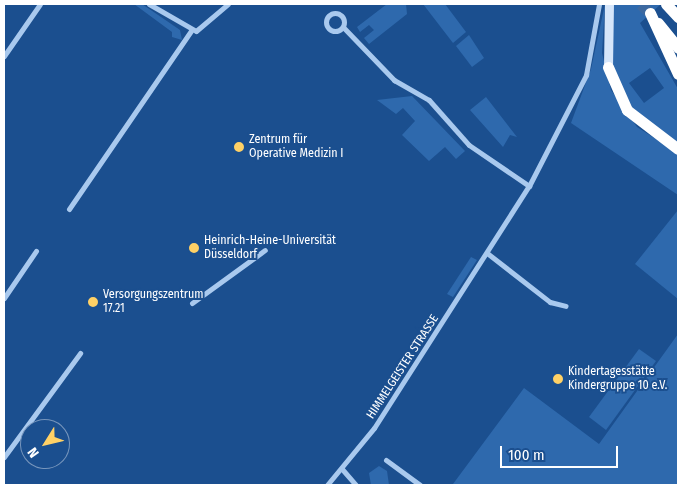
<!DOCTYPE html>
<meta charset="utf-8">
<style>
body{margin:0}
#map{position:relative;width:682px;height:489px;overflow:hidden;background:#1b4f8f;font-family:"Fira Sans Condensed",sans-serif}
div>[style]{position:absolute}
.green>*{inset:0;background:#2e69ad}
.highway-tunnel>*{height:11px;margin-top:-5.5px;transform-origin:0;background:repeating-linear-gradient(90deg,#3d69a0 0 11px,transparent 0 16.5px)}
.street>*{height:5px;margin:-2.5px;padding:0 2.5px;transform-origin:2.5px;border-radius:2.5px;background:#a9c9ee}
.street>.ring{margin:-2.5px;padding:0;box-sizing:content-box;background:none;border:5px solid #a9c9ee;border-radius:50%}
.secondary>*{height:9px;margin:-4.5px;padding:0 4.5px;transform-origin:4.5px;border-radius:4.5px;background:#d6e6fa}
.highway>*{height:11px;margin:-5.5px;padding:0 5.5px;transform-origin:5.5px;border-radius:5.5px;background:#fff}
.dots>*{width:14px;height:14px;translate:-50% -50%;box-sizing:border-box;border:2px solid #1b4f8f;border-radius:50%}
span{translate:-50% -50%;white-space:nowrap;text-align:center;line-height:1.15;-webkit-text-stroke:4px #1b4f8f;paint-order:stroke}
.poi-label{font-size:12px;color:#fff}
.left{translate:0 -50%;text-align:left}
.street-label{font-size:12px;color:#fff}
.frame{position:absolute;inset:0;border:5px solid #fff;pointer-events:none}
.north{position:absolute;left:20px;top:419px;width:50px;height:50px;box-sizing:border-box;background:#1b4f8f;border:1px solid #7695bc;border-radius:50%;rotate:234deg;font-size:14px;font-weight:700;line-height:20px;text-align:center;color:#fff}
.north::after{content:'';display:block;margin:auto;width:18px;height:22px;background:#ffd166;clip-path:polygon(50% 0,100% 100%,50% 72%,0 100%)}
.scale{position:absolute;left:500px;top:446px;width:118px;height:22px;box-sizing:border-box;border:2px solid #fff;border-top:0;padding-left:6px;font-size:15px;line-height:18px;white-space:nowrap;color:#fff;-webkit-text-stroke:4px #1b4f8f;paint-order:stroke}
</style>
<div id="map">
<div class="green">
<div style="clip-path:polygon(134px 4px,142px 4px,180px 30px,182px 40px,172px 37px,172px 32px)"></div>
<div style="clip-path:polygon(387px 4px,406px 4px,407px 14px,369px 44px,364px 38px,374px 30px,369px 25px,360px 32px,357px 27px)"></div>
<div style="clip-path:polygon(423px 4px,445px 4px,466px 32px,453px 43px)"></div>
<div style="clip-path:polygon(605px 4px,602px 53px,611px 90px,637px 127px,678px 153px,678px 195px,571px 123px,591px 69px)"></div>
<div style="clip-path:polygon(evenodd,613px 4px,661px 4px,640px 23px,678px 89px,678px 144px,629px 106px,614px 76px,609px 39px,613px 4px,650px 68px,664px 88px,644px 103px,629px 83px,650px 68px)"></div>
<div style="clip-path:polygon(469px 35px,484px 58px,472px 67px,456px 46px)"></div>
<div style="clip-path:polygon(412px 96px,465px 151px,456px 159px,445px 147px,429px 161px,402px 135px,415px 121px,403px 108px,396px 114px,377px 100px)"></div>
<div style="clip-path:polygon(486px 97px,517px 137px,510px 135px,503px 147px,470px 110px)"></div>
<div style="clip-path:polygon(678px 210px,678px 299px,635px 264px)"></div>
<div style="clip-path:polygon(471px 257px,477px 260px,453px 297px,447px 294px)"></div>
<div style="clip-path:polygon(678px 334px,678px 485px,453px 484px,524px 388px,599px 444px)"></div>
<div style="clip-path:polygon(639px 349px,656px 361px,606px 430px,589px 417px)"></div>
<div style="clip-path:polygon(379px 466px,387px 471px,389px 485px,371px 485px,369px 473px)"></div>
</div>
<div class="highway-tunnel">
<div style="left:641px;top:4px;width:13px;rotate:45deg"></div>
</div>
<div class="street">
<div style="left:149px;top:4px;width:54px;rotate:29.9deg"></div>
<div style="left:196px;top:31px;width:42px;rotate:-40.2deg"></div>
<div class="ring" style="left:326px;top:13px;width:13px;height:13px"></div>
<div style="left:343px;top:27px;width:74px;rotate:46.1deg"></div>
<div style="left:394px;top:80px;width:40px;rotate:29.7deg"></div>
<div style="left:429px;top:100px;width:60px;rotate:48.4deg"></div>
<div style="left:469px;top:145px;width:73px;rotate:34.3deg"></div>
<div style="left:4px;top:56px;width:63px;rotate:-55.3deg"></div>
<div style="left:69px;top:209px;width:216px;rotate:-55.6deg"></div>
<div style="left:487px;top:253px;width:80px;rotate:37.9deg"></div>
<div style="left:550px;top:302px;width:16px;rotate:14deg"></div>
<div style="left:4px;top:298px;width:57px;rotate:-55.8deg"></div>
<div style="left:192px;top:303px;width:90px;rotate:-36deg"></div>
<div style="left:4px;top:457px;width:129px;rotate:-53.8deg"></div>
<div style="left:386px;top:460px;width:42px;rotate:36.3deg"></div>
<div style="left:342px;top:469px;width:21px;rotate:49deg"></div>
<div style="left:327px;top:485px;width:74px;rotate:-50.5deg"></div>
<div style="left:374px;top:428px;width:287px;rotate:-57.4deg"></div>
<div style="left:529px;top:186px;width:125px;rotate:-62.8deg"></div>
<div style="left:586px;top:75px;width:72px;rotate:-79.6deg"></div>
</div>
<div class="secondary">
<div style="left:608px;top:67px;width:63px;rotate:-89.1deg"></div>
</div>
<div class="highway">
<div style="left:666px;top:4px;width:18px;rotate:47deg"></div>
<div style="left:650px;top:13px;width:67px;rotate:65.3deg"></div>
<div style="left:658px;top:23px;width:32px;rotate:51deg"></div>
<div style="left:608px;top:67px;width:47px;rotate:66.2deg"></div>
<div style="left:627px;top:110px;width:64px;rotate:37.4deg"></div>
</div>
<div class="dots">
<div style="left:239px;top:147px;background:#ffd166"></div>
<div style="left:194px;top:248px;background:#ffd166"></div>
<div style="left:93px;top:302px;background:#ffd166"></div>
<div style="left:558px;top:379px;background:#ffd166"></div>
</div>
<div class="poi-label">
<span class="left" style="left:249px;top:147px">Zentrum für<br>Operative Medizin I</span>
<span class="left" style="left:204px;top:248px">Heinrich-Heine-Universität<br>Düsseldorf</span>
<span class="left" style="left:103px;top:302px">Versorgungszentrum<br>17.21</span>
<span class="left" style="left:568px;top:379px">Kindertagesstätte<br>Kindergruppe 10 e.V.</span>
</div>
<div class="street-label">
<span style="left:403px;top:367px;rotate:-57deg">HIMMELGEISTER STRASSE</span>
</div>
<div class="frame"></div>
<div class="north">N</div>
<div class="scale">100 m</div>
</div>
